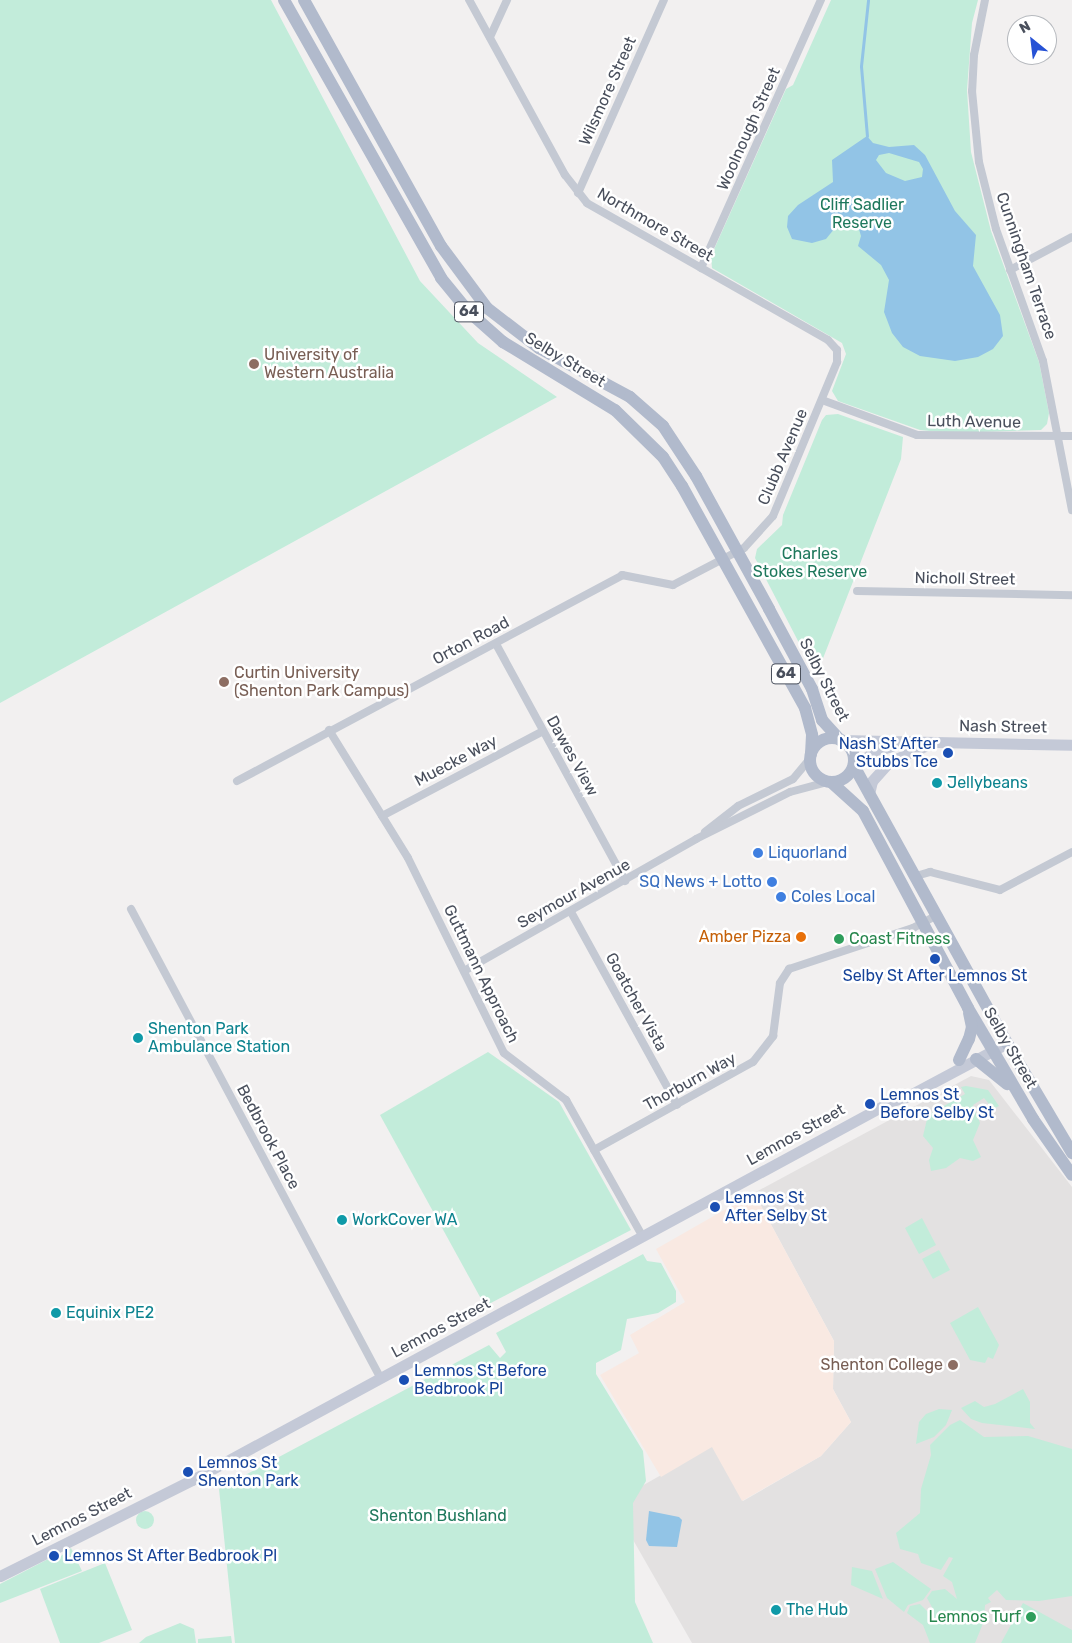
<!DOCTYPE html>
<style>
body{margin:0}
#map{position:relative;width:1072px;height:1643px;overflow:hidden;background:#f2f0f0;font-family:Rubik,sans-serif}
div>[style]{position:absolute}
.education>*{inset:0;background:#e3e1e1}
.medical>*{inset:0;background:#f9e9e2}
.green>*{inset:0;background:#c2ecda}
.round{border-radius:50%}
.water>*{inset:0;background:#92c4e6}
.stream>*{height:3px;margin:-1.5px;padding:0 1.5px;transform-origin:1.5px;border-radius:1.5px;background:#92c4e6}
.street>*{height:8px;margin:-4px;padding:0 4px;transform-origin:4px;border-radius:4px;background:#c4c9d3}
.secondary>*{height:11px;margin:-5.5px;padding:0 5.5px;transform-origin:5.5px;border-radius:5.5px;background:#c4c9d7}
.primary>*{height:12px;margin:-6px;padding:0 6px;transform-origin:6px;border-radius:6px;background:#b1bacc}
.primary>.ring{margin:-6px;padding:0;box-sizing:content-box;background:none;border:12px solid #b1bacc;border-radius:50%}
.dots>*{width:14px;height:14px;translate:-50% -50%;box-sizing:border-box;border:2px solid #fff;border-radius:50%}
span{translate:-50% -50%;white-space:nowrap;text-align:center;line-height:1.15;-webkit-text-stroke:5px #fff;paint-order:stroke}
.shield-label span{padding:1px 4px;background:#fff;border:1px solid;border-radius:4px;-webkit-text-stroke-width:0}
.shield-label{font-size:15px;color:#494f5c;font-weight:700}
.street-label{font-size:16px;color:#494f5c}
.park-label{font-size:16px;color:#1e785c}
.education-label{font-size:16px;color:#785e54}
.left{translate:0 -50%;text-align:left}
.right{translate:-100% -50%;text-align:right}
.transit-label{font-size:16px;color:#164399}
.culture-label{font-size:16px;color:#0d838f}
.shop-label{font-size:16px;color:#366cbe}
.food-label{font-size:16px;color:#c56008}
.leisure-label{font-size:16px;color:#27864d}
.north{position:absolute;left:1007px;top:15px;width:50px;height:50px;box-sizing:border-box;background:#fff;border:1px solid #b6b9be;border-radius:50%;rotate:331deg;font-size:14px;font-weight:700;line-height:20px;text-align:center;color:#494f5c}
.north::after{content:'';display:block;margin:auto;width:18px;height:22px;background:#2752d5;clip-path:polygon(50% 0,100% 100%,50% 72%,0 100%)}
</style>
<div id="map">
<div class="education">
<div style="clip-path:polygon(971px 1076px,989px 1080px,1072px 1187px,1072px 1643px,692px 1643px,612px 1503px,712px 1446px,743px 1501px,821px 1456px,851px 1422px,833px 1389px,834px 1341px,754px 1193px)"></div>
</div>
<div class="medical">
<div style="clip-path:polygon(754px 1193px,834px 1341px,833px 1389px,851px 1422px,821px 1456px,742px 1501px,712px 1447px,661px 1477px,600px 1375px,639px 1353px,630px 1335px,685px 1302px,656px 1249px)"></div>
</div>
<div class="green">
<div style="clip-path:polygon(0 0,271px 0,420px 281px,478px 343px,557px 397px,0 703px)"></div>
<div style="clip-path:polygon(831px 0,978px 0,972px 23px,967px 90px,971px 152px,991px 231px,1039px 362px,1049px 413px,1047px 424px,1041px 430px,950px 433px,920px 430px,838px 401px,832px 391px,846px 354px,842px 343px,712px 268px,711px 256px,786px 89px,793px 85px)"></div>
<div style="clip-path:polygon(838px 414px,903px 437px,901px 459px,820px 666px,811px 666px,755px 558px,757px 549px,782px 525px,783px 515px,822px 420px,826px 415px)"></div>
<div style="clip-path:polygon(488px 1052px,559px 1102px,631px 1230px,485px 1306px,380px 1115px)"></div>
<div style="clip-path:polygon(966px 1086px,988px 1090px,999px 1106px,993px 1109px,984px 1098px,973px 1105px,980px 1123px,973px 1140px,981px 1157px,973px 1161px,960px 1158px,946px 1168px,931px 1171px,929px 1160px,933px 1148px,923px 1136px,928px 1115px,965px 1094px,961px 1087px)"></div>
<div style="clip-path:polygon(922px 1218px,936px 1245px,919px 1254px,905px 1228px)"></div>
<div style="clip-path:polygon(939px 1250px,950px 1270px,933px 1279px,922px 1259px)"></div>
<div style="clip-path:polygon(643px 1254px,647px 1261px,661px 1263px,676px 1291px,676px 1302px,658px 1313px,627px 1319px,621px 1350px,596px 1363px,596px 1374px,643px 1451px,646px 1481px,633px 1503px,635px 1602px,653px 1643px,235px 1643px,219px 1489px,489px 1345px,500px 1358px,506px 1352px,496px 1333px)"></div>
<div style="clip-path:polygon(978px 1307px,999px 1345px,993px 1359px,988px 1357px,985px 1363px,970px 1360px,950px 1323px)"></div>
<div style="clip-path:polygon(1023px 1389px,1030px 1402px,1030px 1423px,1035px 1429px,982px 1423px,971px 1419px,961px 1408px,975px 1401px,984px 1407px,995px 1404px)"></div>
<div style="clip-path:polygon(939px 1409px,952px 1410px,946px 1425px,934px 1437px,916px 1444px,919px 1422px,926px 1414px)"></div>
<div style="clip-path:polygon(960px 1420px,984px 1437px,1028px 1436px,1072px 1449px,1072px 1596px,1039px 1601px,1006px 1600px,997px 1590px,988px 1598px,991px 1602px,985px 1605px,984px 1621px,975px 1643px,930px 1643px,923px 1625px,907px 1613px,910px 1606px,920px 1604px,928px 1612px,933px 1609px,927px 1598px,932px 1591px,945px 1589px,957px 1599px,952px 1582px,943px 1576px,953px 1558px,949px 1557px,941px 1570px,921px 1563px,918px 1554px,900px 1549px,896px 1533px,920px 1513px,921px 1489px,931px 1455px,930px 1445px,950px 1425px)"></div>
<div class="round" style="left:136px;top:1511px;width:18px;height:18px"></div>
<div style="clip-path:polygon(71px 1548px,82px 1571px,0 1603px,0 1584px,54px 1556px,56px 1560px)"></div>
<div style="clip-path:polygon(893px 1562px,931px 1589px,923px 1600px,908px 1605px,904px 1612px,887px 1598px,875px 1569px)"></div>
<div style="clip-path:polygon(105px 1563px,132px 1630px,99px 1643px,60px 1643px,40px 1589px)"></div>
<div style="clip-path:polygon(852px 1567px,872px 1571px,883px 1599px,851px 1585px)"></div>
<div style="clip-path:polygon(1023px 1603px,1072px 1630px,1072px 1643px,1001px 1643px)"></div>
<div style="clip-path:polygon(180px 1623px,194px 1629px,196px 1643px,139px 1643px,146px 1637px)"></div>
<div style="clip-path:polygon(231px 1636px,232px 1643px,198px 1643px,198px 1639px)"></div>
</div>
<div class="water">
<div style="clip-path:polygon(evenodd,867px 136px,873px 143px,889px 147px,914px 145px,925px 155px,955px 211px,976px 235px,973px 266px,1000px 315px,1003px 336px,993px 349px,978px 357px,955px 361px,920px 356px,903px 347px,892px 333px,884px 312px,889px 280px,881px 265px,858px 246px,861px 236px,858px 226px,839px 223px,826px 239px,812px 243px,792px 239px,787px 227px,788px 216px,798px 205px,833px 182px,832px 160px,867px 136px,889px 153px,919px 162px,923px 169px,922px 177px,905px 181px,886px 173px,876px 160px,879px 155px,889px 153px)"></div>
<div style="clip-path:polygon(649px 1511px,679px 1517px,682px 1520px,677px 1547px,649px 1546px,646px 1540px)"></div>
</div>
<div class="stream">
<div style="left:867px;top:136px;width:70px;rotate:-94.9deg"></div>
<div style="left:861px;top:66px;width:66px;rotate:-83.9deg"></div>
</div>
<div class="street">
<div style="left:985px;top:0;width:56px;rotate:101.3deg"></div>
<div style="left:974px;top:55px;width:36px;rotate:93deg"></div>
<div style="left:972px;top:91px;width:71px;rotate:84.4deg"></div>
<div style="left:979px;top:162px;width:69px;rotate:75.8deg"></div>
<div style="left:996px;top:229px;width:140px;rotate:70.4deg"></div>
<div style="left:1043px;top:361px;width:152px;rotate:79deg"></div>
<div style="left:490px;top:37px;width:41px;rotate:-65.3deg"></div>
<div style="left:578px;top:193px;width:211px;rotate:-66deg"></div>
<div style="left:701px;top:268px;width:294px;rotate:-65.9deg"></div>
<div style="left:1010px;top:270px;width:70px;rotate:-28deg"></div>
<div style="left:822px;top:400px;width:101px;rotate:20.2deg"></div>
<div style="left:917px;top:435px;width:155px;rotate:0.4deg"></div>
<div style="left:857px;top:591px;width:215px;rotate:1.1deg"></div>
<div style="left:496px;top:644px;width:270px;rotate:61.4deg"></div>
<div style="left:329px;top:730px;width:150px;rotate:58.3deg"></div>
<div style="left:408px;top:858px;width:217px;rotate:63.8deg"></div>
<div style="left:504px;top:1053px;width:78px;rotate:37.2deg"></div>
<div style="left:566px;top:1100px;width:157px;rotate:60.7deg"></div>
<div style="left:237px;top:781px;width:437px;rotate:-28.1deg"></div>
<div style="left:622px;top:575px;width:52px;rotate:11.1deg"></div>
<div style="left:673px;top:585px;width:80px;rotate:-27.5deg"></div>
<div style="left:744px;top:548px;width:43px;rotate:-47.8deg"></div>
<div style="left:773px;top:516px;width:167px;rotate:-67.4deg"></div>
<div style="left:837px;top:362px;width:12px;rotate:-90deg"></div>
<div style="left:837px;top:350px;width:13px;rotate:-132deg"></div>
<div style="left:828px;top:340px;width:277px;rotate:-150.4deg"></div>
<div style="left:587px;top:203px;width:36px;rotate:-128deg"></div>
<div style="left:565px;top:175px;width:200px;rotate:-118.7deg"></div>
<div style="left:382px;top:816px;width:182px;rotate:-27.8deg"></div>
<div style="left:705px;top:832px;width:42px;rotate:-38.2deg"></div>
<div style="left:738px;top:806px;width:61px;rotate:-26.1deg"></div>
<div style="left:793px;top:779px;width:26px;rotate:-50deg"></div>
<div style="left:916px;top:876px;width:15px;rotate:-16deg"></div>
<div style="left:930px;top:872px;width:72px;rotate:14.4deg"></div>
<div style="left:1000px;top:890px;width:81px;rotate:-27.8deg"></div>
<div style="left:131px;top:909px;width:532px;rotate:61.99deg"></div>
<div style="left:571px;top:912px;width:220px;rotate:61.2deg"></div>
<div style="left:464px;top:971px;width:267px;rotate:-29.6deg"></div>
<div style="left:696px;top:839px;width:105px;rotate:-26.6deg"></div>
<div style="left:790px;top:792px;width:39px;rotate:-15deg"></div>
<div style="left:594px;top:1150px;width:182px;rotate:-29deg"></div>
<div style="left:753px;top:1062px;width:33px;rotate:-52deg"></div>
<div style="left:773px;top:1036px;width:53px;rotate:-82.5deg"></div>
<div style="left:780px;top:983px;width:17px;rotate:-57deg"></div>
<div style="left:789px;top:969px;width:131px;rotate:-18.3deg"></div>
<div style="left:913px;top:928px;width:27px;rotate:-28deg"></div>
</div>
<div class="secondary">
<div style="left:841px;top:740px;width:231px;rotate:1.2deg"></div>
<div style="left:854px;top:765px;width:28px;rotate:-32deg"></div>
<div style="left:878px;top:750px;width:15px;rotate:-16deg"></div>
<div style="left:869px;top:794px;width:13px;rotate:-77deg"></div>
<div style="left:872px;top:781px;width:25px;rotate:-48deg"></div>
<div style="left:889px;top:762px;width:47px;rotate:-23.8deg"></div>
<div style="left:0;top:1576px;width:215px;rotate:-26.6deg"></div>
<div style="left:192px;top:1480px;width:796px;rotate:-28.43deg"></div>
<div style="left:892px;top:1101px;width:15px;rotate:-16deg"></div>
<div style="left:906px;top:1097px;width:115px;rotate:-28.1deg"></div>
</div>
<div class="primary">
<div style="left:284px;top:0;width:319px;rotate:60.5deg"></div>
<div style="left:441px;top:278px;width:43px;rotate:50.7deg"></div>
<div style="left:468px;top:311px;width:47px;rotate:41.5deg"></div>
<div style="left:503px;top:342px;width:131px;rotate:31.3deg"></div>
<div style="left:615px;top:410px;width:67px;rotate:44.4deg"></div>
<div style="left:663px;top:457px;width:35px;rotate:57deg"></div>
<div style="left:682px;top:486px;width:254px;rotate:61deg"></div>
<div style="left:805px;top:708px;width:28px;rotate:75deg"></div>
<div style="left:812px;top:735px;width:19px;rotate:93deg"></div>
<div style="left:304px;top:0;width:282px;rotate:60.9deg"></div>
<div style="left:441px;top:246px;width:77px;rotate:53.4deg"></div>
<div style="left:487px;top:308px;width:66px;rotate:37.6deg"></div>
<div style="left:539px;top:348px;width:103px;rotate:28.3deg"></div>
<div style="left:630px;top:397px;width:44px;rotate:41.3deg"></div>
<div style="left:663px;top:426px;width:60px;rotate:56.6deg"></div>
<div style="left:696px;top:476px;width:152px;rotate:61.2deg"></div>
<div style="left:769px;top:609px;width:91px;rotate:61.7deg"></div>
<div style="left:812px;top:689px;width:33px;rotate:72deg"></div>
<div style="left:822px;top:720px;width:27px;rotate:48deg"></div>
<div class="ring" style="left:810px;top:738px;width:32px;height:32px"></div>
<div style="left:854px;top:766px;width:316px;rotate:61.1deg"></div>
<div style="left:1007px;top:1043px;width:128px;rotate:59.4deg"></div>
<div style="left:831px;top:782px;width:43px;rotate:42.2deg"></div>
<div style="left:863px;top:811px;width:223px;rotate:61.9deg"></div>
<div style="left:968px;top:1008px;width:129px;rotate:59.6deg"></div>
<div style="left:1033px;top:1119px;width:68px;rotate:55.1deg"></div>
<div style="left:976px;top:1059px;width:40px;rotate:39deg"></div>
<div style="left:959px;top:1060px;width:23px;rotate:-65deg"></div>
<div style="left:969px;top:1039px;width:12px;rotate:-76deg"></div>
<div style="left:972px;top:1027px;width:14px;rotate:-102deg"></div>
</div>
<div class="dots">
<div style="left:254px;top:364px;background:#8d6e63"></div>
<div style="left:224px;top:682px;background:#8d6e63"></div>
<div style="left:948px;top:753px;background:#1a4fb4"></div>
<div style="left:937px;top:783px;background:#0f9aa8"></div>
<div style="left:758px;top:853px;background:#3f7fe0"></div>
<div style="left:772px;top:882px;background:#3f7fe0"></div>
<div style="left:781px;top:897px;background:#3f7fe0"></div>
<div style="left:801px;top:937px;background:#e8710a"></div>
<div style="left:839px;top:939px;background:#2e9e5b"></div>
<div style="left:935px;top:959px;background:#1a4fb4"></div>
<div style="left:138px;top:1038px;background:#0f9aa8"></div>
<div style="left:870px;top:1104px;background:#1a4fb4"></div>
<div style="left:715px;top:1207px;background:#1a4fb4"></div>
<div style="left:342px;top:1220px;background:#0f9aa8"></div>
<div style="left:56px;top:1313px;background:#0f9aa8"></div>
<div style="left:953px;top:1365px;background:#8d6e63"></div>
<div style="left:404px;top:1380px;background:#1a4fb4"></div>
<div style="left:188px;top:1472px;background:#1a4fb4"></div>
<div style="left:54px;top:1556px;background:#1a4fb4"></div>
<div style="left:776px;top:1610px;background:#0f9aa8"></div>
<div style="left:1031px;top:1617px;background:#2e9e5b"></div>
</div>
<div class="shield-label">
<span style="left:469px;top:312px">64</span>
<span style="left:786px;top:674px">64</span>
</div>
<div class="street-label">
<span style="left:608px;top:91px;rotate:-66deg">Wilsmore Street</span>
<span style="left:749px;top:129px;rotate:-66deg">Woolnough Street</span>
<span style="left:655px;top:225px;rotate:30deg">Northmore Street</span>
<span style="left:1026px;top:266px;rotate:71deg">Cunningham Terrace</span>
<span style="left:565px;top:360px;rotate:31deg">Selby Street</span>
<span style="left:974px;top:422px;rotate:1deg">Luth Avenue</span>
<span style="left:783px;top:457px;rotate:-67deg">Clubb Avenue</span>
<span style="left:965px;top:579px;rotate:1deg">Nicholl Street</span>
<span style="left:471px;top:641px;rotate:-28deg">Orton Road</span>
<span style="left:824px;top:680px;rotate:63deg">Selby Street</span>
<span style="left:1003px;top:727px;rotate:1deg">Nash Street</span>
<span style="left:572px;top:756px;rotate:61deg">Dawes View</span>
<span style="left:456px;top:761px;rotate:-28deg">Muecke Way</span>
<span style="left:574px;top:894px;rotate:-29deg">Seymour Avenue</span>
<span style="left:481px;top:974px;rotate:64deg">Guttmann Approach</span>
<span style="left:636px;top:1002px;rotate:61deg">Goatcher Vista</span>
<span style="left:1010px;top:1048px;rotate:60deg">Selby Street</span>
<span style="left:690px;top:1082px;rotate:-29deg">Thorburn Way</span>
<span style="left:796px;top:1135px;rotate:-29deg">Lemnos Street</span>
<span style="left:268px;top:1137px;rotate:62deg">Bedbrook Place</span>
<span style="left:441px;top:1328px;rotate:-28deg">Lemnos Street</span>
<span style="left:82px;top:1517px;rotate:-27deg">Lemnos Street</span>
</div>
<div class="park-label">
<span style="left:862px;top:214px">Cliff Sadlier<br>Reserve</span>
<span style="left:810px;top:563px">Charles<br>Stokes Reserve</span>
<span style="left:438px;top:1516px">Shenton Bushland</span>
</div>
<div class="education-label">
<span class="left" style="left:264px;top:364px">University of<br>Western Australia</span>
<span class="left" style="left:234px;top:682px">Curtin University<br>(Shenton Park Campus)</span>
<span class="right" style="left:943px;top:1365px">Shenton College</span>
</div>
<div class="transit-label">
<span class="right" style="left:938px;top:753px">Nash St After<br>Stubbs Tce</span>
<span style="left:935px;top:976px">Selby St After Lemnos St</span>
<span class="left" style="left:880px;top:1104px">Lemnos St<br>Before Selby St</span>
<span class="left" style="left:725px;top:1207px">Lemnos St<br>After Selby St</span>
<span class="left" style="left:414px;top:1380px">Lemnos St Before<br>Bedbrook Pl</span>
<span class="left" style="left:198px;top:1472px">Lemnos St<br>Shenton Park</span>
<span class="left" style="left:64px;top:1556px">Lemnos St After Bedbrook Pl</span>
</div>
<div class="culture-label">
<span class="left" style="left:947px;top:783px">Jellybeans</span>
<span class="left" style="left:148px;top:1038px">Shenton Park<br>Ambulance Station</span>
<span class="left" style="left:352px;top:1220px">WorkCover WA</span>
<span class="left" style="left:66px;top:1313px">Equinix PE2</span>
<span class="left" style="left:786px;top:1610px">The Hub</span>
</div>
<div class="shop-label">
<span class="left" style="left:768px;top:853px">Liquorland</span>
<span class="right" style="left:762px;top:882px">SQ News + Lotto</span>
<span class="left" style="left:791px;top:897px">Coles Local</span>
</div>
<div class="food-label">
<span class="right" style="left:791px;top:937px">Amber Pizza</span>
</div>
<div class="leisure-label">
<span class="left" style="left:849px;top:939px">Coast Fitness</span>
<span class="right" style="left:1021px;top:1617px">Lemnos Turf</span>
</div>
<div class="north">N</div>
</div>
